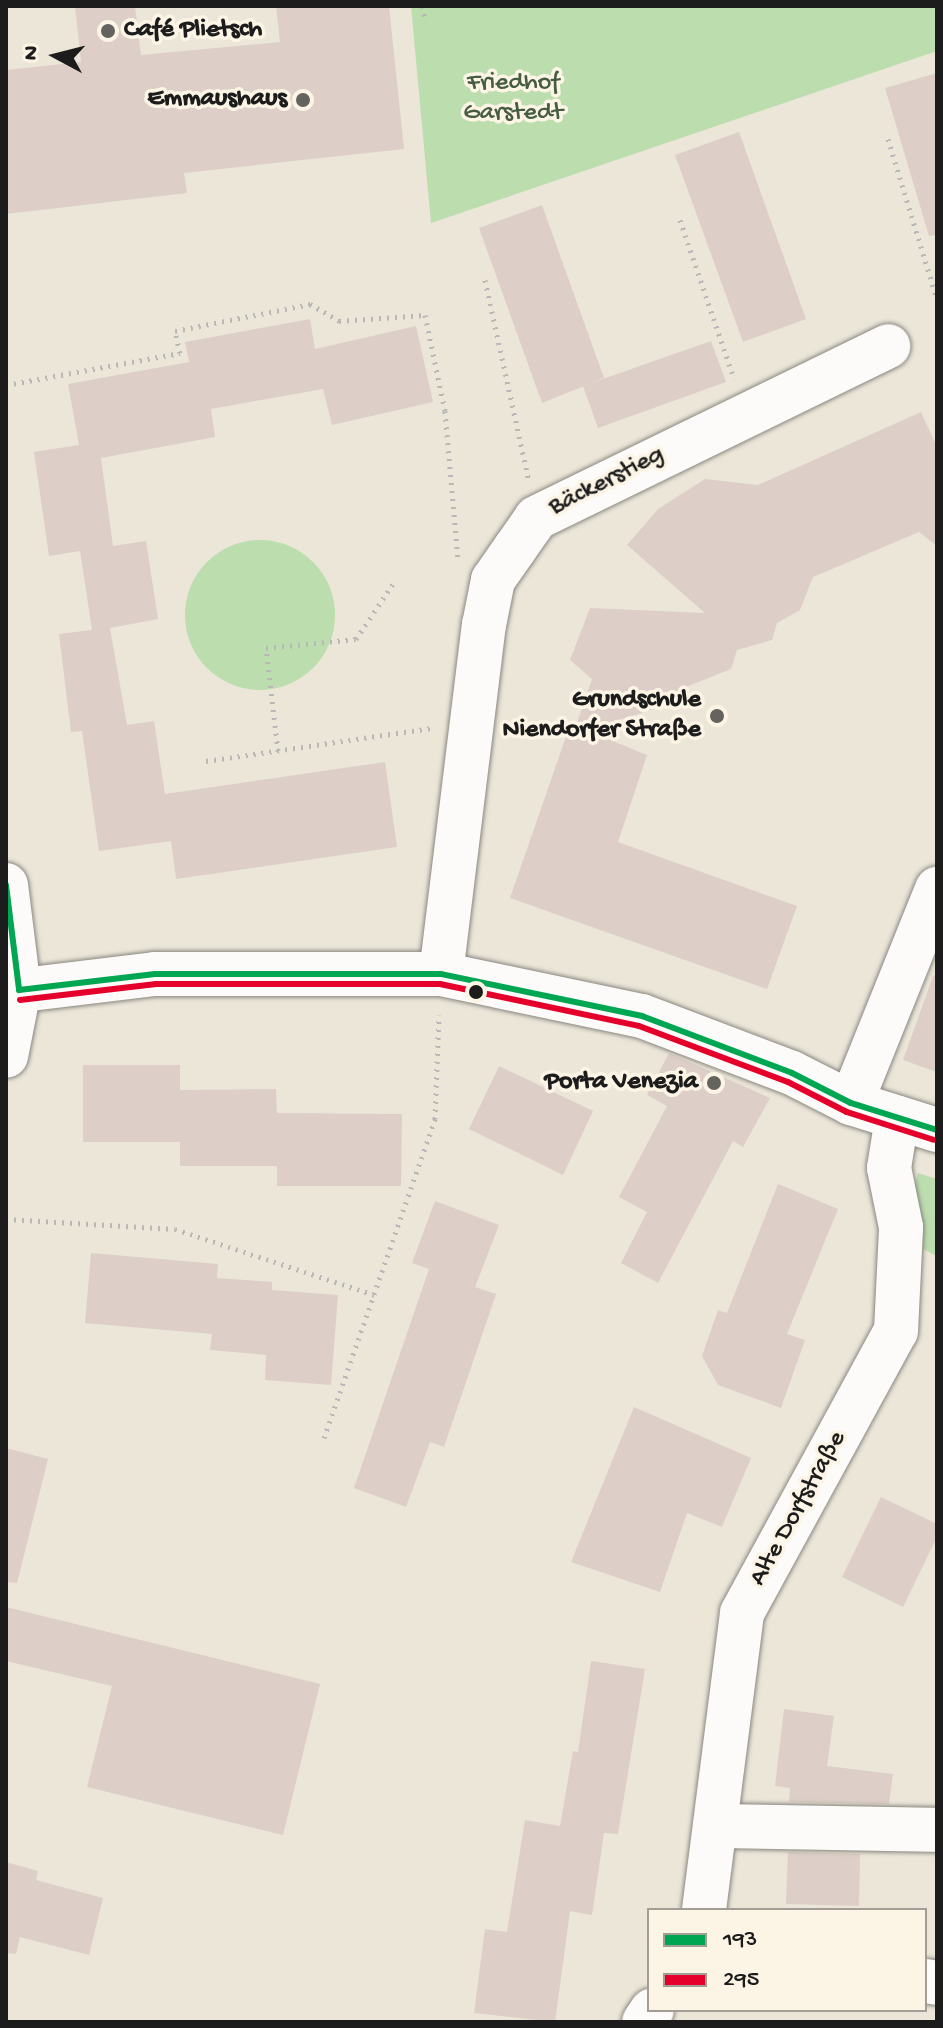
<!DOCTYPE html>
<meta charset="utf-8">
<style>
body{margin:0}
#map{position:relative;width:943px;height:2028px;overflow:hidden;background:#ebe6d8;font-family:"Gochi Hand",sans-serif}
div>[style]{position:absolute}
.green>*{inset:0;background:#bcddae}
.round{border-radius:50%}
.building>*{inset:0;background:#ddcfc7}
.path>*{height:5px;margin-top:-2.5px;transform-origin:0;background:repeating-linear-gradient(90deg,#b9b8b6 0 2px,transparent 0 8px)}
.roads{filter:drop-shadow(0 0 2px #8a8781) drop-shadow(0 0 2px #8a8781)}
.minor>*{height:44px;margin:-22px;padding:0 22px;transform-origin:22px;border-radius:22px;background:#fcfbf9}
.major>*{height:44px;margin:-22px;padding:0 22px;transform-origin:22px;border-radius:22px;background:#fcfbf9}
.bus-1>*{height:6px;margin:-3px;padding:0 3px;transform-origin:3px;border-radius:3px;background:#00a651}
.bus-2>*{height:6px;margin:-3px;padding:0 3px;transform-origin:3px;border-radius:3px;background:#e4002b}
.dots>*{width:22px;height:22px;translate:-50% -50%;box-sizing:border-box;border:4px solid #fcf5e5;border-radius:50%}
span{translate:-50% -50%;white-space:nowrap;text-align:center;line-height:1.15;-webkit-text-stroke:7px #fcf5e5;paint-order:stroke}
.poi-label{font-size:26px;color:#1c1c1c;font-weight:700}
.left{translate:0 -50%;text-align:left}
.right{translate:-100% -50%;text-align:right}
.park-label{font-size:26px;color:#475d43}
.street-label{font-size:26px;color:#1c1c1c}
.frame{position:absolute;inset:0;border:8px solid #1c1c1c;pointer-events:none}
.legend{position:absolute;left:647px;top:1908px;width:280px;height:104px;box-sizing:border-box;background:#fcf5e5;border:2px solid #a29e95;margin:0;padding:10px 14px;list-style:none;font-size:24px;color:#1c1c1c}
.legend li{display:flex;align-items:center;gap:16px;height:40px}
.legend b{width:40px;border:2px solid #a29e95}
.north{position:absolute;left:16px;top:16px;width:80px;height:80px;-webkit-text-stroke:6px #fcf5e5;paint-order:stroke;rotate:277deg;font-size:22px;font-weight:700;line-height:32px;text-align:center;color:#1c1c1c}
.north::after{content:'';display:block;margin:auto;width:28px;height:36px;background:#1c1c1c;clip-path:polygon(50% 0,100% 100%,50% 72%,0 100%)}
</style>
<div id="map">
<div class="green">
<div style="clip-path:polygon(411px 6px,937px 6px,937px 51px,431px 223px)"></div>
<div class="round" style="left:185px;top:540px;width:150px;height:150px"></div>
<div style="clip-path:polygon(918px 1173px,937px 1179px,937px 1256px,923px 1249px,915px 1184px)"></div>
</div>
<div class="building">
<div style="clip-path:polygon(75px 6px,135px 6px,141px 55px,280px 42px,276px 6px,389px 6px,404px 149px,184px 173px,187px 193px,6px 214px,6px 70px,81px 62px)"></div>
<div style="clip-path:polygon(937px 73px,937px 235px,929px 236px,885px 88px)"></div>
<div style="clip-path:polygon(739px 132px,806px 319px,743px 342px,675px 155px)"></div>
<div style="clip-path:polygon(542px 205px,604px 378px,542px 403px,479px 228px)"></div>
<div style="clip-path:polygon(310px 319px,315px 349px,416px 326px,433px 402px,332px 425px,323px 389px,211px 409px,215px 437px,101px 458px,113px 546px,146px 541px,158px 619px,110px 628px,127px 725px,154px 721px,165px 794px,385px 762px,397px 847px,176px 879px,171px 841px,99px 851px,82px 731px,71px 732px,59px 634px,92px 630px,80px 551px,49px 556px,34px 452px,79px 445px,68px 384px,189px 362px,185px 342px)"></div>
<div style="clip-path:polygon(711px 341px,726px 382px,598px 428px,583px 386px)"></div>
<div style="clip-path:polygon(921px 412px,937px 447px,937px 546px,919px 532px,813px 577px,800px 610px,777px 623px,772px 640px,737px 650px,731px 669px,686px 687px,680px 701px,586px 730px,647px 755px,618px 842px,797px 906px,767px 989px,510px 898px,569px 728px,575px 729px,592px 679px,570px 660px,590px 608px,705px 613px,627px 545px,658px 509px,705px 479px,758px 485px)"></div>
<div style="clip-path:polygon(933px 976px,937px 976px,937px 1072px,903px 1060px)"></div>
<div style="clip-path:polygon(669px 1053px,770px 1098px,743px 1147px,733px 1141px,658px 1283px,621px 1263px,647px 1212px,619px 1197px,667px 1106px,647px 1095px)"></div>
<div style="clip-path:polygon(83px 1065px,180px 1065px,180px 1090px,276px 1089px,277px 1113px,402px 1114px,401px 1186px,277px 1186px,277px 1166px,180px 1166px,180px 1142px,83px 1142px)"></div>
<div style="clip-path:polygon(499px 1066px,593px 1111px,563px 1175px,469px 1129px)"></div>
<div style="clip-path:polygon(778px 1184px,838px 1209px,787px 1334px,805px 1340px,781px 1408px,718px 1385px,702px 1356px,718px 1310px,727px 1313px)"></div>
<div style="clip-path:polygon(435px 1201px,499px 1225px,475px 1287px,496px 1294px,444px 1447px,430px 1442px,406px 1507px,354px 1488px,429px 1269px,412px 1263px)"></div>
<div style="clip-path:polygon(91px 1253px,218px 1264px,217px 1278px,272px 1282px,272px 1290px,338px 1295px,331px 1385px,265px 1380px,266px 1355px,210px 1350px,212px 1334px,85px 1323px)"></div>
<div style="clip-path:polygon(634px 1407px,751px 1458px,722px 1527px,687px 1513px,660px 1592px,571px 1562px)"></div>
<div style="clip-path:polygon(6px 1448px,48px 1459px,17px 1583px,6px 1582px)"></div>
<div style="clip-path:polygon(881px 1497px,937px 1524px,937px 1537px,903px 1607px,842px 1577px)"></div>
<div style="clip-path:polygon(6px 1607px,320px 1684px,283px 1835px,87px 1787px,112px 1686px,6px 1661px)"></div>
<div style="clip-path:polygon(591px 1661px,645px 1669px,618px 1834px,604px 1833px,592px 1915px,570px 1911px,555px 2022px,474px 2013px,485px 1929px,507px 1932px,525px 1820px,560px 1826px,573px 1751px,578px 1752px)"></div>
<div style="clip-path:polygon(784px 1709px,834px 1716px,827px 1766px,893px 1774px,889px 1804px,789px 1802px,790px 1788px,775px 1786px)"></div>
<div style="clip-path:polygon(788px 1852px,860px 1854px,859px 1906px,786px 1904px)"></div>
<div style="clip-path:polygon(6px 1862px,38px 1871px,36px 1880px,103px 1898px,89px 1955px,20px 1937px,16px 1954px,6px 1953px)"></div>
</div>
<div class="path">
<div style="left:423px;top:6px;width:16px;rotate:83deg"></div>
<div style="left:888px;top:139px;width:167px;rotate:73deg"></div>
<div style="left:680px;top:220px;width:168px;rotate:71.2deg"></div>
<div style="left:485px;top:280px;width:203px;rotate:77.7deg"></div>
<div style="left:6px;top:385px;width:177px;rotate:-10.4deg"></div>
<div style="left:180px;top:353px;width:23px;rotate:-103deg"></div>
<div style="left:175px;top:331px;width:138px;rotate:-11.3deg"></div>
<div style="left:310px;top:304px;width:34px;rotate:30deg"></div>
<div style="left:339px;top:321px;width:86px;rotate:-4deg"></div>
<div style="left:425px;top:315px;width:98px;rotate:78.2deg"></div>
<div style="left:445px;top:411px;width:150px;rotate:85deg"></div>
<div style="left:278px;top:751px;width:104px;rotate:-96.6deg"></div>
<div style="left:266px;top:648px;width:90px;rotate:-5.7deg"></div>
<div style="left:356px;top:639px;width:66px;rotate:-56.1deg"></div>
<div style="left:206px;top:761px;width:228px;rotate:-8.3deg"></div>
<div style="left:6px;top:1219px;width:169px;rotate:3.4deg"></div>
<div style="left:175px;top:1229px;width:210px;rotate:18.3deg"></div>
<div style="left:324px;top:1438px;width:338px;rotate:-70.8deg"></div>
<div style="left:435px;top:1119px;width:104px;rotate:-87.8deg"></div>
</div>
<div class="roads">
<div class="minor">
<div style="left:6px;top:885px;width:106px;rotate:82.9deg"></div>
<div style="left:19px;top:990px;width:67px;rotate:101.1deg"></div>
<div style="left:441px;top:974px;width:352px;rotate:-83deg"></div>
<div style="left:484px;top:625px;width:46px;rotate:-78.7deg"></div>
<div style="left:493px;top:580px;width:40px;rotate:-55.1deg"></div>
<div style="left:516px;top:547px;width:35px;rotate:-55deg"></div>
<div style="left:536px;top:518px;width:392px;rotate:-26deg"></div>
<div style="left:851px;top:1103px;width:231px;rotate:-68.1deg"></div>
<div style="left:715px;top:1826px;width:222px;rotate:1deg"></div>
<div style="left:704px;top:1910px;width:299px;rotate:-82.7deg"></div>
<div style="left:742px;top:1613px;width:321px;rotate:-61.4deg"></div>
<div style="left:896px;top:1331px;width:104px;rotate:-87.2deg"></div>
<div style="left:901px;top:1227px;width:60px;rotate:-101.5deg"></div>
<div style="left:889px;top:1168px;width:51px;rotate:-80.9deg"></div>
<div style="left:925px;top:1981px;width:12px;rotate:9deg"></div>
<div style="left:644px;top:2022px;width:14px;rotate:-56deg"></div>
</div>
<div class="major">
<div style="left:6px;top:992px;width:150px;rotate:-6.9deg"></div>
<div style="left:155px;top:974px;width:286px"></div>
<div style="left:441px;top:974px;width:205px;rotate:11.8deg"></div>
<div style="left:642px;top:1016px;width:160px;rotate:20.8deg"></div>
<div style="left:792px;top:1073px;width:66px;rotate:27deg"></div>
<div style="left:851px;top:1103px;width:90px;rotate:17.4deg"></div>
</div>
</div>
<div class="bus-1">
<div style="left:6px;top:885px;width:106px;rotate:82.9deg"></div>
<div style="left:19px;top:990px;width:137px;rotate:-6.7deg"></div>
<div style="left:155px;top:974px;width:286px"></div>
<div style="left:441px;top:974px;width:205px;rotate:11.8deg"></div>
<div style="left:642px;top:1016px;width:160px;rotate:20.8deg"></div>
<div style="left:792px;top:1073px;width:66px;rotate:27deg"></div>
<div style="left:851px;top:1103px;width:90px;rotate:17.4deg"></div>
</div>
<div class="bus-2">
<div style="left:20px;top:1000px;width:137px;rotate:-6.7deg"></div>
<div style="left:156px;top:984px;width:284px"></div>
<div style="left:440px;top:984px;width:203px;rotate:11.9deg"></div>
<div style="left:639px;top:1026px;width:159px;rotate:20.6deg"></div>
<div style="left:788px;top:1082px;width:66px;rotate:27deg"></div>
<div style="left:847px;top:1112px;width:91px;rotate:17.8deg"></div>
</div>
<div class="dots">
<div style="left:108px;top:31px;background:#64635e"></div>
<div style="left:303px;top:100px;background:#64635e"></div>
<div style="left:717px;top:716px;background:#64635e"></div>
<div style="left:476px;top:992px;background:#1c1c1c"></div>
<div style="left:714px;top:1083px;background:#64635e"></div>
</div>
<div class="poi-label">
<span class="left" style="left:124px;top:31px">Café Plietsch</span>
<span class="right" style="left:287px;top:100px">Emmaushaus</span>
<span class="right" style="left:701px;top:716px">Grundschule<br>Niendorfer Straße</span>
<span class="right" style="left:698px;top:1083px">Porta Venezia</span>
</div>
<div class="park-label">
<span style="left:513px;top:99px">Friedhof<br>Garstedt</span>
</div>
<div class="street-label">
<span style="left:607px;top:482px;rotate:-27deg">Bäckerstieg</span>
<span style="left:799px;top:1509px;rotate:-61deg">Alte Dorfstraße</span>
</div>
<div class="frame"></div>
<ul class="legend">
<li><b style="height:10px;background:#00a651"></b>193</li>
<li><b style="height:10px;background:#e4002b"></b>295</li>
</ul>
<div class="north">N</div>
</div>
